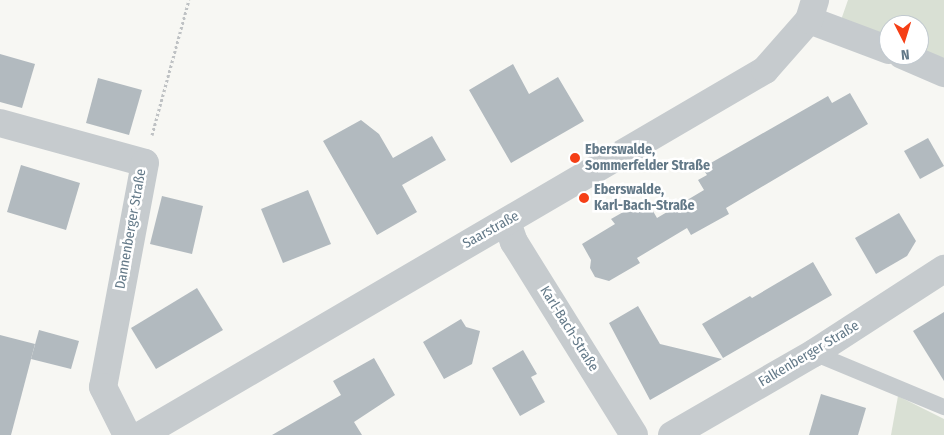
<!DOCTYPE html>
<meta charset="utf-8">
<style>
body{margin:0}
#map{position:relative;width:944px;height:435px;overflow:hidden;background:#f7f7f3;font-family:"Fira Sans Condensed",sans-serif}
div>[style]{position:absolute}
.green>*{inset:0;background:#d9e0d4}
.building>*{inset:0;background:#b2babf}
.path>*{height:3px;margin-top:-1.5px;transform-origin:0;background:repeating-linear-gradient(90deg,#bfc2c4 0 2.5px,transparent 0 5px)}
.lane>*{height:16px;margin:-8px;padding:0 8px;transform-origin:8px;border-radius:8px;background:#c6cbce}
.street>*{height:28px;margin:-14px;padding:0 14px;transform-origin:14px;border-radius:14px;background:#c6cbce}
.dots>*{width:14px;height:14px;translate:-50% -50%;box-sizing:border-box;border:2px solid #fff;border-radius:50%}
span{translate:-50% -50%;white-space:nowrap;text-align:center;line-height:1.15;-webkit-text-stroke:5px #fff;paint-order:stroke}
.poi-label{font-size:14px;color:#637988;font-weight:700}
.left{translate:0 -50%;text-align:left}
.street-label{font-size:14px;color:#637988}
.north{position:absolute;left:879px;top:15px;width:50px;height:50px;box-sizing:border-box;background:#fff;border:1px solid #c1c9cf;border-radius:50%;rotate:175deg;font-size:14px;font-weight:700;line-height:20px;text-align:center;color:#637988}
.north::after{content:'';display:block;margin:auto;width:18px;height:22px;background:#f53f16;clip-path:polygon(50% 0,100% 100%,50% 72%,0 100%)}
</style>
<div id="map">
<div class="green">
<div style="clip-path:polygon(848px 0,944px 0,944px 65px,919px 54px,919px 25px,889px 25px,889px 41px,841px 20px)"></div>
<div style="clip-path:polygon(898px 396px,944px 419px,944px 435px,891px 435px)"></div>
</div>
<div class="building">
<div style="clip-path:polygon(0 54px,35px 64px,22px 108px,0 102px)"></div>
<div style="clip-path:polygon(513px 64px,529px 94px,558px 77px,584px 121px,511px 163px,469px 90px)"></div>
<div style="clip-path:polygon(98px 78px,142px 90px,129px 135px,86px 123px)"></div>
<div style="clip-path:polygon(850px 93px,868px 124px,726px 208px,729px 214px,691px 235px,687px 228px,637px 258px,640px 263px,609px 281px,595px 277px,590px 268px,591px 260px,582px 244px,615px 224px,611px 219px,646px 199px,657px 218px,704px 190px,698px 180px,707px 175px,702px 168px,828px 96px,832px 103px)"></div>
<div style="clip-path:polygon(361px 120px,379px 134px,393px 158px,432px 136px,446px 160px,402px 185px,417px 212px,377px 235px,323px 141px)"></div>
<div style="clip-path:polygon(928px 138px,944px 166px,920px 179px,904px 151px)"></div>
<div style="clip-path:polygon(21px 165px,80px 183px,66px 230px,7px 212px)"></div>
<div style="clip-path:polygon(308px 190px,331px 244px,283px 263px,261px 209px)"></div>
<div style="clip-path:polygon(162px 196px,203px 206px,192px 254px,150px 244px)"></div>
<div style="clip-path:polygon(899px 213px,916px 241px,907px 256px,876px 274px,855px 238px)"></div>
<div style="clip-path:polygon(813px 262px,832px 295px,723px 358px,702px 324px,750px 296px,752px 298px)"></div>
<div style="clip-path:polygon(197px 288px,223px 330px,156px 369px,131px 328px)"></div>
<div style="clip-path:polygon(638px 306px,660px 344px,722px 359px,650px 400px,609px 323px)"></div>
<div style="clip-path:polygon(944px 312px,944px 381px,913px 331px)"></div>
<div style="clip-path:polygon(461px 319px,466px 327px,480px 331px,472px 364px,444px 379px,423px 342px)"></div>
<div style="clip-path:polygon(39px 330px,79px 341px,71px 369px,31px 359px)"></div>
<div style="clip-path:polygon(0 335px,35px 344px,11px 435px,0 435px)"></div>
<div style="clip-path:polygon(523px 350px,537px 374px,531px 377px,545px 402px,520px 416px,492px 368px)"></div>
<div style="clip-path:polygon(374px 358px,395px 395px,354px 422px,362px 435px,272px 435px,341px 395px,333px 381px)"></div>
<div style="clip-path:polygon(821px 394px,866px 408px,858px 435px,809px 435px)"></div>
</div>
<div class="path">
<div style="left:152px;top:135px;width:140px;rotate:-74.7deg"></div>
</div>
<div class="lane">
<div style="left:814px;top:353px;width:141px;rotate:22.6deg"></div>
</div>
<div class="street">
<div style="left:809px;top:20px;width:85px;rotate:20.6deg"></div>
<div style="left:902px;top:55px;width:46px;rotate:23.2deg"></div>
<div style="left:0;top:123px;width:150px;rotate:15.4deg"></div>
<div style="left:145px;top:163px;width:228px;rotate:100.6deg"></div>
<div style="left:103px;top:387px;width:54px;rotate:63.4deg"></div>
<div style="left:507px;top:222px;width:21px;rotate:71deg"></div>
<div style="left:514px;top:242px;width:227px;rotate:58.1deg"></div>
<div style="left:141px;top:435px;width:723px;rotate:-30.32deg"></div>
<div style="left:765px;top:70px;width:67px;rotate:-48.7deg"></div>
<div style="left:809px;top:20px;width:21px;rotate:-73deg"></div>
<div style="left:672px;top:435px;width:164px;rotate:-30deg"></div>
<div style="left:814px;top:353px;width:155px;rotate:-32.9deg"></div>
</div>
<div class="dots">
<div style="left:575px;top:158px;background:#f53f16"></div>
<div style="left:584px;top:198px;background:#f53f16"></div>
</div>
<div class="poi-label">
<span class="left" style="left:585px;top:158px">Eberswalde,<br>Sommerfelder Straße</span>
<span class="left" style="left:594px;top:198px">Eberswalde,<br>Karl-Bach-Straße</span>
</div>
<div class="street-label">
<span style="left:131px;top:229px;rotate:-80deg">Dannenberger Straße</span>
<span style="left:491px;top:230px;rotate:-29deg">Saarstraße</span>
<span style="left:569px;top:329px;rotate:58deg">Karl-Bach-Straße</span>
<span style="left:809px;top:354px;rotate:-31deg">Falkenberger Straße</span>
</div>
<div class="north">N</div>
</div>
